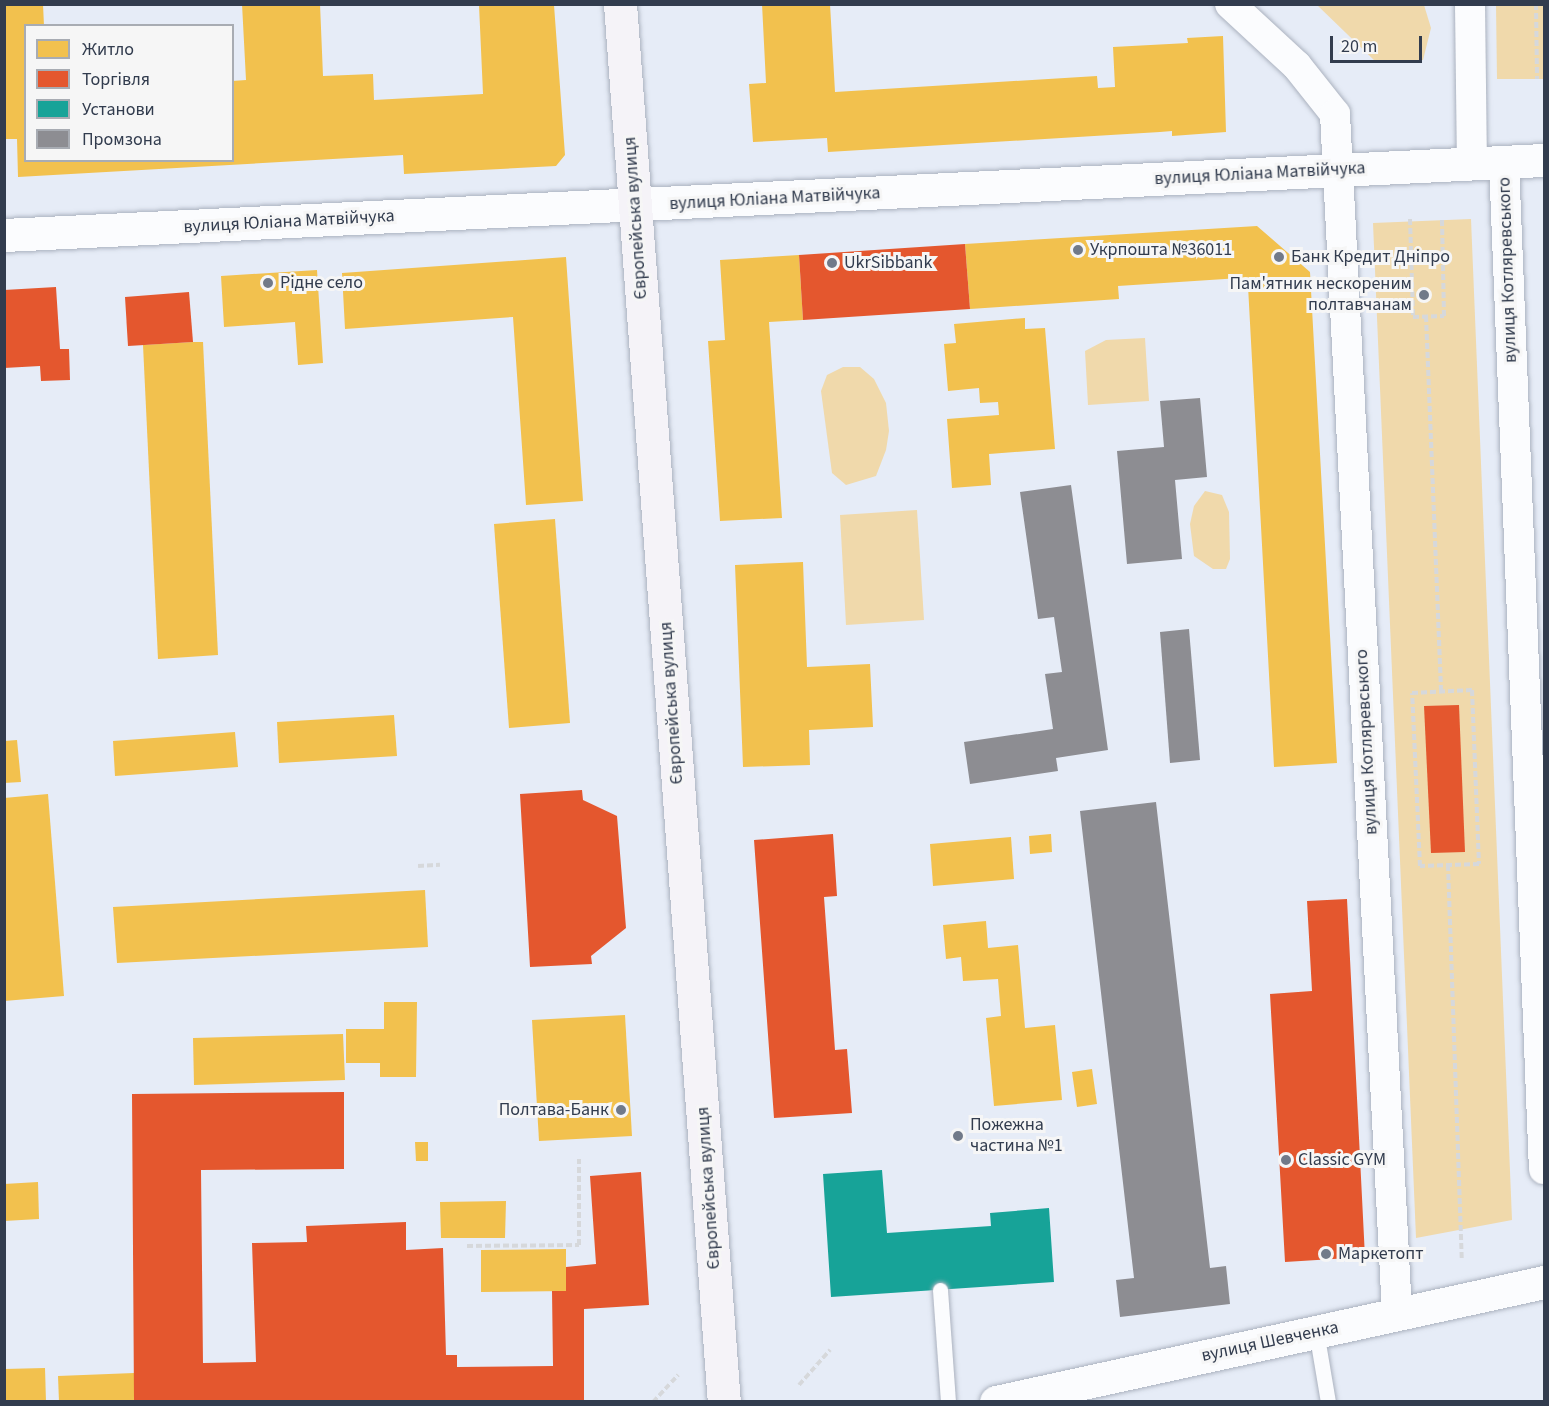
<!DOCTYPE html>
<meta charset="utf-8">
<style>
body{margin:0}
#map{position:relative;width:1549px;height:1406px;overflow:hidden;background:#e6ecf7;font-family:"Source Sans 3",sans-serif}
div>[style]{position:absolute}
.green>*{inset:0;background:#f0d9ab}
.homes>*{inset:0;background:#f2c14e}
.shops>*{inset:0;background:#e4572e}
.public>*{inset:0;background:#17a398}
.industry>*{inset:0;background:#8d8d92}
.path>*{height:4px;margin-top:-2px;transform-origin:0;background:repeating-linear-gradient(90deg,#d6d8db 0 6px,transparent 0 9px)}
.roads{filter:drop-shadow(0 0 2px #abb2bf) drop-shadow(0 0 2px #abb2bf)}
.service>*{height:15px;margin:-7.5px;padding:0 7.5px;transform-origin:7.5px;border-radius:7.5px;background:#fbfcfe}
.minor>*{height:30px;margin:-15px;padding:0 15px;transform-origin:15px;border-radius:15px;background:#fbfcfe}
.tertiary>*{height:33px;margin:-16.5px;padding:0 16.5px;transform-origin:16.5px;border-radius:16.5px;background:#fbfcfe}
.primary>*{height:33px;margin:-16.5px;padding:0 16.5px;transform-origin:16.5px;border-radius:16.5px;background:#f5f3f8}
.dots>*{width:16px;height:16px;translate:-50% -50%;box-sizing:border-box;border:3px solid #f6f6f6;border-radius:50%}
span{translate:-50% -50%;white-space:nowrap;text-align:center;line-height:1.15;-webkit-text-stroke:6px #f6f6f6;paint-order:stroke}
.street-label{font-size:18px;color:#323c4e}
.poi-label{font-size:18px;color:#323c4e}
.left{translate:0 -50%;text-align:left}
.right{translate:-100% -50%;text-align:right}
.frame{position:absolute;inset:0;border:6px solid #323c4e;pointer-events:none}
.legend{position:absolute;left:24px;top:24px;width:210px;height:138px;box-sizing:border-box;background:#f6f6f6;border:2px solid #a8acb3;margin:0;padding:8px 10px;list-style:none;font-size:18px;color:#323c4e}
.legend li{display:flex;align-items:center;gap:12px;height:30px}
.legend b{width:30px;border:2px solid #a8acb3}
.scale{position:absolute;left:1330px;top:36px;width:92px;height:27px;box-sizing:border-box;border:3px solid #323c4e;border-top:0;padding-left:8px;font-size:18px;line-height:21px;white-space:nowrap;color:#323c4e;-webkit-text-stroke:4px #f6f6f6;paint-order:stroke}
</style>
<div id="map">
<div class="green">
<div style="clip-path:polygon(1317px 5px,1424px 5px,1431px 28px,1423px 60px,1376px 62px)"></div>
<div style="clip-path:polygon(1496px 5px,1544px 5px,1544px 79px,1497px 79px)"></div>
<div style="clip-path:polygon(1471px 219px,1512px 1220px,1416px 1238px,1373px 223px)"></div>
<div style="clip-path:polygon(1145px 338px,1149px 401px,1088px 405px,1085px 351px,1106px 340px)"></div>
<div style="clip-path:polygon(843px 367px,860px 367px,874px 379px,886px 403px,889px 431px,886px 450px,876px 476px,846px 485px,832px 473px,821px 391px,827px 375px)"></div>
<div style="clip-path:polygon(1205px 491px,1222px 495px,1229px 512px,1230px 559px,1226px 569px,1213px 569px,1194px 556px,1190px 524px,1194px 506px)"></div>
<div style="clip-path:polygon(917px 510px,924px 620px,846px 625px,840px 515px)"></div>
</div>
<div class="homes">
<div style="clip-path:polygon(4px 4px,43px 4px,44px 26px,26px 26px,26px 160px,232px 160px,232px 81px,246px 80px,242px 4px,320px 4px,323px 76px,373px 74px,374px 100px,483px 94px,479px 5px,554px 5px,565px 155px,556px 166px,404px 174px,403px 155px,18px 177px,17px 139px,4px 139px)"></div>
<div style="clip-path:polygon(762px 4px,830px 4px,835px 92px,1097px 76px,1098px 88px,1115px 87px,1113px 47px,1188px 43px,1187px 38px,1223px 36px,1226px 132px,1172px 136px,1172px 131px,1160px 132px,828px 152px,827px 138px,753px 142px,749px 84px,766px 83px)"></div>
<div style="clip-path:polygon(1257px 226px,1310px 272px,1337px 763px,1274px 767px,1248px 286px,1240px 278px,1118px 286px,1119px 299px,970px 309px,965px 244px)"></div>
<div style="clip-path:polygon(799px 255px,803px 320px,769px 322px,782px 518px,720px 521px,708px 341px,725px 340px,720px 260px)"></div>
<div style="clip-path:polygon(566px 257px,583px 501px,526px 505px,513px 317px,345px 329px,342px 273px)"></div>
<div style="clip-path:polygon(317px 270px,323px 363px,298px 365px,295px 322px,224px 327px,221px 276px)"></div>
<div style="clip-path:polygon(1025px 318px,1025px 329px,1045px 328px,1055px 449px,989px 454px,991px 485px,952px 488px,947px 419px,999px 415px,998px 402px,980px 403px,979px 388px,948px 391px,944px 344px,956px 343px,954px 324px)"></div>
<div style="clip-path:polygon(193px 342px,203px 342px,218px 655px,158px 659px,143px 345px)"></div>
<div style="clip-path:polygon(555px 519px,570px 723px,509px 728px,494px 524px)"></div>
<div style="clip-path:polygon(803px 562px,807px 667px,870px 664px,873px 727px,809px 730px,810px 765px,743px 767px,735px 565px)"></div>
<div style="clip-path:polygon(394px 715px,397px 756px,279px 763px,277px 722px)"></div>
<div style="clip-path:polygon(235px 732px,238px 767px,115px 776px,113px 741px)"></div>
<div style="clip-path:polygon(17px 740px,21px 782px,4px 783px,4px 741px)"></div>
<div style="clip-path:polygon(48px 794px,64px 996px,4px 1001px,4px 798px)"></div>
<div style="clip-path:polygon(1051px 834px,1052px 852px,1030px 854px,1029px 836px)"></div>
<div style="clip-path:polygon(1011px 837px,1014px 879px,933px 886px,930px 844px)"></div>
<div style="clip-path:polygon(425px 890px,428px 947px,117px 963px,113px 907px)"></div>
<div style="clip-path:polygon(986px 921px,988px 948px,1018px 945px,1025px 1028px,1055px 1025px,1062px 1100px,994px 1106px,986px 1018px,1001px 1016px,998px 979px,963px 981px,961px 957px,946px 959px,943px 925px)"></div>
<div style="clip-path:polygon(384px 1002px,417px 1002px,416px 1077px,380px 1077px,380px 1063px,346px 1063px,346px 1029px,384px 1029px)"></div>
<div style="clip-path:polygon(625px 1015px,632px 1136px,539px 1141px,532px 1020px)"></div>
<div style="clip-path:polygon(343px 1034px,345px 1080px,194px 1085px,193px 1038px)"></div>
<div style="clip-path:polygon(1092px 1069px,1097px 1104px,1077px 1107px,1072px 1072px)"></div>
<div style="clip-path:polygon(415px 1142px,428px 1142px,428px 1161px,416px 1161px)"></div>
<div style="clip-path:polygon(38px 1182px,39px 1219px,4px 1221px,4px 1184px)"></div>
<div style="clip-path:polygon(506px 1201px,505px 1238px,441px 1238px,440px 1202px)"></div>
<div style="clip-path:polygon(566px 1249px,566px 1291px,481px 1292px,481px 1250px)"></div>
<div style="clip-path:polygon(45px 1368px,46px 1402px,4px 1402px,4px 1369px)"></div>
<div style="clip-path:polygon(134px 1373px,134px 1402px,59px 1402px,58px 1376px)"></div>
</div>
<div class="shops">
<div style="clip-path:polygon(965px 244px,970px 309px,803px 320px,799px 255px)"></div>
<div style="clip-path:polygon(56px 287px,60px 349px,69px 349px,70px 380px,41px 381px,40px 366px,4px 368px,4px 290px)"></div>
<div style="clip-path:polygon(189px 292px,193px 342px,128px 346px,125px 297px)"></div>
<div style="clip-path:polygon(1459px 705px,1465px 852px,1431px 853px,1424px 706px)"></div>
<div style="clip-path:polygon(582px 790px,583px 800px,617px 816px,626px 928px,591px 956px,592px 964px,530px 967px,520px 794px)"></div>
<div style="clip-path:polygon(833px 834px,837px 896px,824px 897px,835px 1050px,847px 1049px,852px 1113px,774px 1118px,754px 840px)"></div>
<div style="clip-path:polygon(1347px 899px,1365px 1257px,1285px 1262px,1270px 994px,1312px 991px,1307px 901px)"></div>
<div style="clip-path:polygon(344px 1092px,344px 1169px,201px 1170px,203px 1363px,256px 1362px,252px 1243px,307px 1242px,306px 1226px,406px 1222px,406px 1250px,443px 1248px,446px 1355px,457px 1355px,457px 1367px,553px 1366px,552px 1291px,566px 1291px,566px 1267px,596px 1264px,590px 1176px,641px 1172px,649px 1305px,584px 1309px,584px 1402px,134px 1402px,132px 1094px)"></div>
</div>
<div class="public">
<div style="clip-path:polygon(882px 1170px,887px 1233px,991px 1226px,990px 1213px,1049px 1208px,1054px 1282px,831px 1297px,823px 1174px)"></div>
</div>
<div class="industry">
<div style="clip-path:polygon(1200px 398px,1207px 477px,1175px 480px,1182px 559px,1127px 564px,1117px 451px,1164px 447px,1160px 401px)"></div>
<div style="clip-path:polygon(1071px 485px,1108px 750px,1056px 758px,1058px 771px,970px 784px,964px 742px,1053px 729px,1045px 674px,1062px 672px,1054px 617px,1038px 619px,1020px 492px)"></div>
<div style="clip-path:polygon(1189px 629px,1200px 760px,1170px 763px,1160px 632px)"></div>
<div style="clip-path:polygon(1156px 802px,1210px 1268px,1226px 1266px,1230px 1304px,1120px 1317px,1116px 1280px,1134px 1278px,1080px 811px)"></div>
</div>
<div class="path">
<div style="left:1536px;top:4px;width:75px;rotate:89.2deg"></div>
<div style="left:1410px;top:219px;width:98px;rotate:88.2deg"></div>
<div style="left:1413px;top:317px;width:31px;rotate:-2deg"></div>
<div style="left:1444px;top:316px;width:99px;rotate:-91.2deg"></div>
<div style="left:1426px;top:316px;width:376px;rotate:87.7deg"></div>
<div style="left:1472px;top:690px;width:174px;rotate:87.7deg"></div>
<div style="left:1479px;top:864px;width:59px;rotate:178.1deg"></div>
<div style="left:1420px;top:866px;width:173px;rotate:-92.6deg"></div>
<div style="left:1412px;top:693px;width:60px;rotate:-2.9deg"></div>
<div style="left:1448px;top:865px;width:395px;rotate:88deg"></div>
<div style="left:418px;top:866px;width:22px;rotate:-3deg"></div>
<div style="left:467px;top:1246px;width:112px;rotate:-0.5deg"></div>
<div style="left:579px;top:1245px;width:86px;rotate:-90deg"></div>
<div style="left:799px;top:1385px;width:47px;rotate:-48.5deg"></div>
<div style="left:653px;top:1402px;width:37px;rotate:-47deg"></div>
</div>
<div class="roads">
<div class="service">
<div style="left:940px;top:1290px;width:112px;rotate:85.9deg"></div>
<div style="left:1316px;top:1331px;width:72px;rotate:80.4deg"></div>
</div>
<div class="minor">
<div style="left:1230px;top:4px;width:91px;rotate:42.8deg"></div>
<div style="left:1297px;top:66px;width:61px;rotate:51.6deg"></div>
<div style="left:1335px;top:114px;width:1202px;rotate:87.04deg"></div>
<div style="left:1470px;top:4px;width:159px;rotate:89.3deg"></div>
<div style="left:1504px;top:162px;width:1008px;rotate:87.73deg"></div>
</div>
<div class="tertiary">
<div style="left:4px;top:235px;width:1542px;rotate:-2.79deg"></div>
<div style="left:996px;top:1402px;width:561px;rotate:-12.35deg"></div>
</div>
<div class="primary">
<div style="left:620px;top:4px;width:1402px;rotate:85.75deg"></div>
</div>
</div>
<div class="dots">
<div style="left:1078px;top:250px;background:#717a89"></div>
<div style="left:1279px;top:257px;background:#717a89"></div>
<div style="left:832px;top:263px;background:#717a89"></div>
<div style="left:268px;top:283px;background:#717a89"></div>
<div style="left:1424px;top:295px;background:#717a89"></div>
<div style="left:621px;top:1110px;background:#717a89"></div>
<div style="left:958px;top:1136px;background:#717a89"></div>
<div style="left:1286px;top:1160px;background:#717a89"></div>
<div style="left:1326px;top:1254px;background:#717a89"></div>
</div>
<div class="street-label">
<span style="left:1260px;top:174px;rotate:-3deg">вулиця Юліана Матвійчука</span>
<span style="left:775px;top:199px;rotate:-3deg">вулиця Юліана Матвійчука</span>
<span style="left:636px;top:218px;rotate:-94deg">Європейська вулиця</span>
<span style="left:289px;top:222px;rotate:-3deg">вулиця Юліана Матвійчука</span>
<span style="left:1508px;top:270px;rotate:-92deg">вулиця Котляревського</span>
<span style="left:672px;top:703px;rotate:-94deg">Європейська вулиця</span>
<span style="left:1367px;top:742px;rotate:-93deg">вулиця Котляревського</span>
<span style="left:709px;top:1188px;rotate:-94deg">Європейська вулиця</span>
<span style="left:1270px;top:1342px;rotate:-12deg">вулиця Шевченка</span>
</div>
<div class="poi-label">
<span class="left" style="left:1090px;top:250px">Укрпошта №36011</span>
<span class="left" style="left:1291px;top:257px">Банк Кредит Дніпро</span>
<span class="left" style="left:844px;top:263px">UkrSibbank</span>
<span class="left" style="left:280px;top:283px">Рідне село</span>
<span class="right" style="left:1412px;top:295px">Пам'ятник нескореним<br>полтавчанам</span>
<span class="right" style="left:609px;top:1110px">Полтава-Банк</span>
<span class="left" style="left:970px;top:1136px">Пожежна<br>частина №1</span>
<span class="left" style="left:1298px;top:1160px">Classic GYM</span>
<span class="left" style="left:1338px;top:1254px">Маркетопт</span>
</div>
<div class="frame"></div>
<ul class="legend">
<li><b style="height:16px;background:#f2c14e"></b>Житло</li>
<li><b style="height:16px;background:#e4572e"></b>Торгівля</li>
<li><b style="height:16px;background:#17a398"></b>Установи</li>
<li><b style="height:16px;background:#8d8d92"></b>Промзона</li>
</ul>
<div class="scale">20 m</div>
</div>
